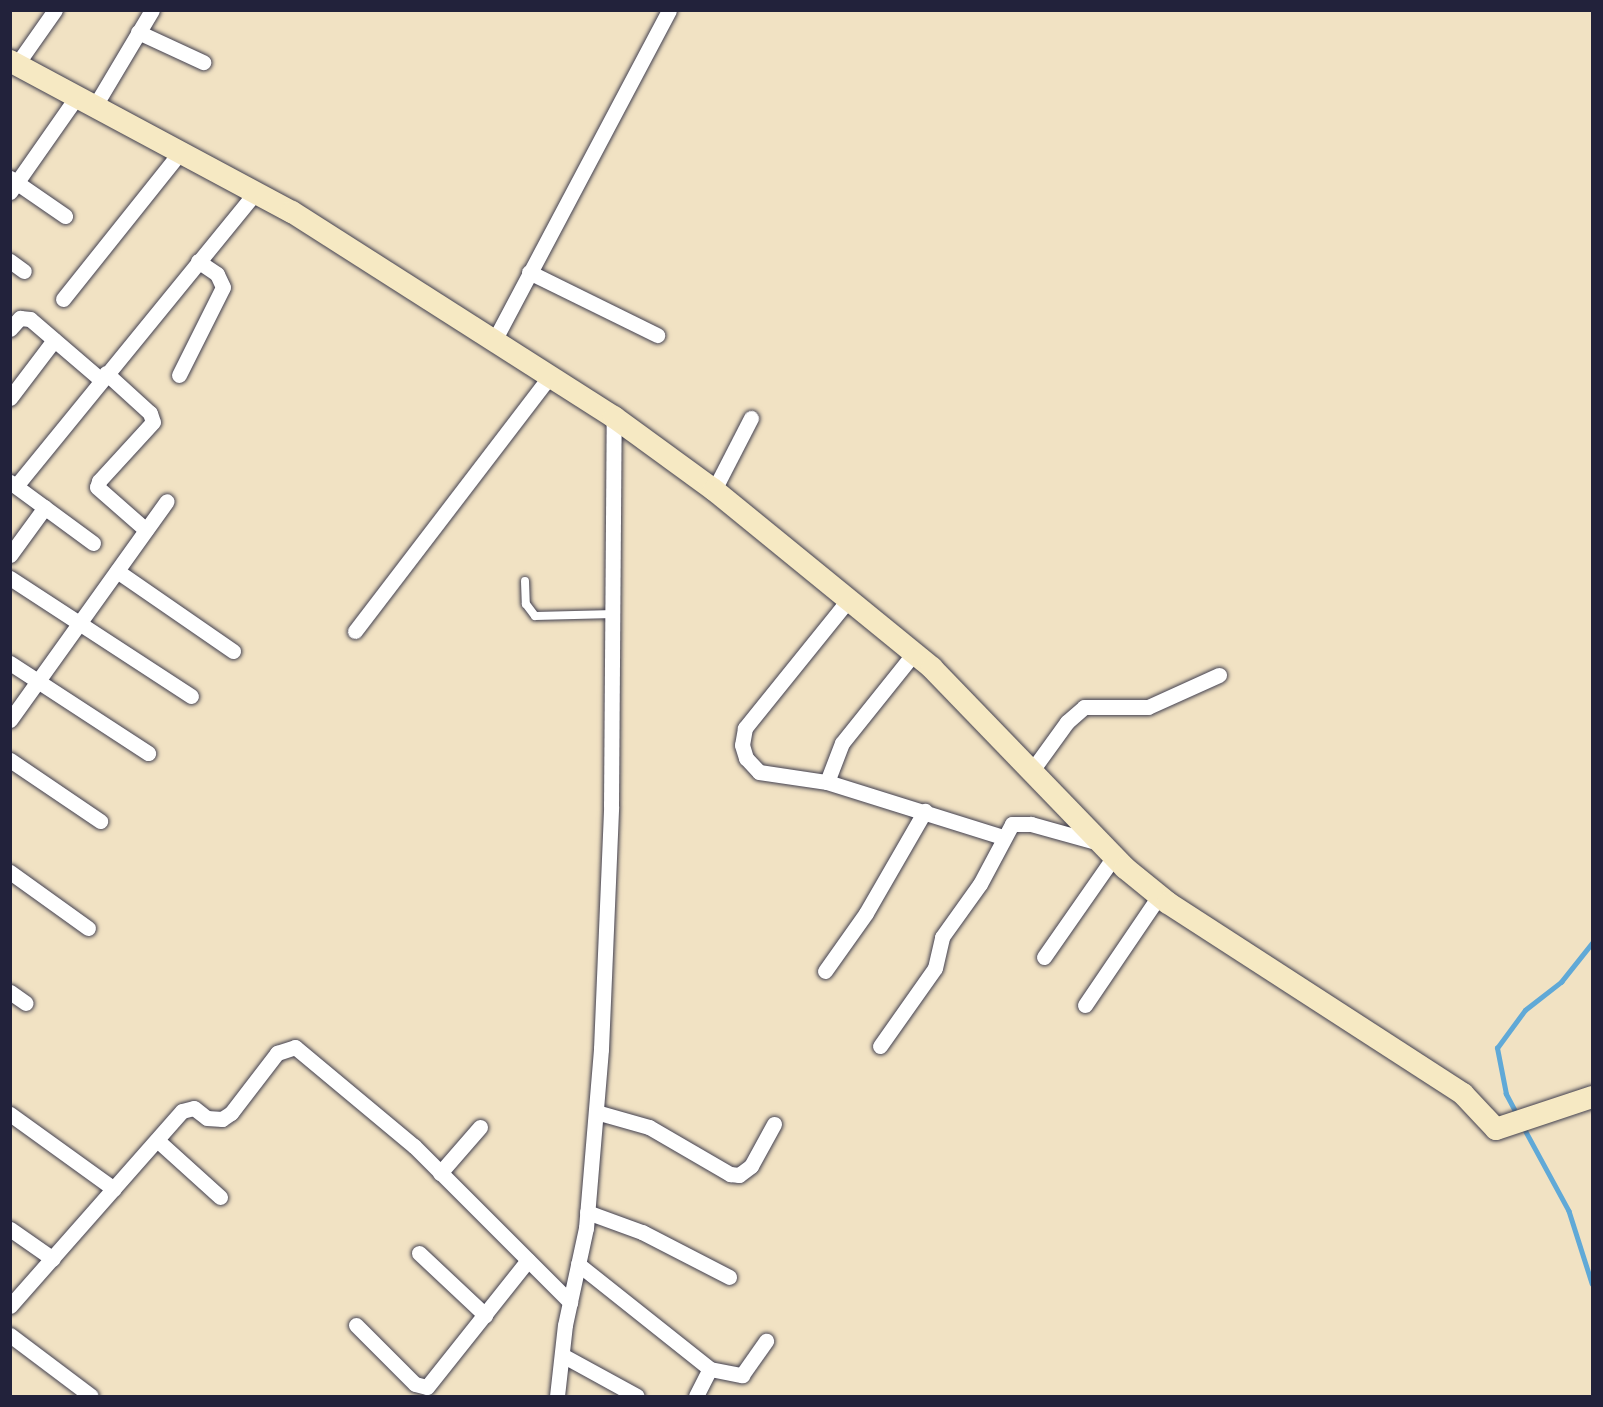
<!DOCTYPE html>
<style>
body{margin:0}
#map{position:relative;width:1603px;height:1407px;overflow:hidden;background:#f1e2c3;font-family:Delius,sans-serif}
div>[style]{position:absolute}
.stream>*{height:4.5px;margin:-2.25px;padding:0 2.25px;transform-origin:2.25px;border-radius:2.25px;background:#60a9d7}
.roads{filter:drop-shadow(0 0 2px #413f4f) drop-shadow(0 0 2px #413f4f)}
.lane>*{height:8px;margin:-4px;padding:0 4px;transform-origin:4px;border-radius:4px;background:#fff}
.street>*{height:15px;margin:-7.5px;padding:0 7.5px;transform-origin:7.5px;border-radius:7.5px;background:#fff}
.secondary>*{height:22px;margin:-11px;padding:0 11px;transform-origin:11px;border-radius:11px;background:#f6e9c3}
span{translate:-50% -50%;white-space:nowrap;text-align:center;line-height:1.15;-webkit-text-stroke:6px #fcf5e5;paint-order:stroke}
.frame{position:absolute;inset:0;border:12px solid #22223b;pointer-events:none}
</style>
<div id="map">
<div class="stream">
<div style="left:1517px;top:1115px;width:24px;rotate:-118deg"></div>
<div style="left:1506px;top:1094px;width:47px;rotate:-101.1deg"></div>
<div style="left:1497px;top:1048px;width:47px;rotate:-53.6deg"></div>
<div style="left:1525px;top:1010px;width:46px;rotate:-37.9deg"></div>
<div style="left:1561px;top:982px;width:50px;rotate:-51.5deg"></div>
<div style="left:1524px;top:1128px;width:94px;rotate:61.5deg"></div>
<div style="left:1569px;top:1211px;width:76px;rotate:72.3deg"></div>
</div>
<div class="roads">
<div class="lane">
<div style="left:525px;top:581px;width:23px;rotate:88deg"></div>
<div style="left:526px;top:604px;width:15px;rotate:53deg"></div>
<div style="left:535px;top:616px;width:79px;rotate:-1.5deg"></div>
</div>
<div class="street">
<div style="left:138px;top:32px;width:72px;rotate:24.8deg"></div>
<div style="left:17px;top:64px;width:66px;rotate:-54.9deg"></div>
<div style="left:96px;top:104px;width:109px;rotate:-59.2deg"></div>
<div style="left:10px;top:178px;width:67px;rotate:34.6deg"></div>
<div style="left:10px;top:192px;width:118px;rotate:-55deg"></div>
<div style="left:10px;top:261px;width:17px;rotate:36deg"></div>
<div style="left:529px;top:272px;width:143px;rotate:26.2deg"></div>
<div style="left:63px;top:299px;width:191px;rotate:-51.4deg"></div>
<div style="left:10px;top:329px;width:15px;rotate:-48deg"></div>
<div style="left:20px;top:318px;width:10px;rotate:6deg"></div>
<div style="left:30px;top:319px;width:92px;rotate:40.6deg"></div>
<div style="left:495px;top:339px;width:372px;rotate:-62.1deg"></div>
<div style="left:106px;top:373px;width:59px;rotate:42.3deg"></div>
<div style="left:150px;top:413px;width:9px;rotate:72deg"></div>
<div style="left:153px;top:422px;width:80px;rotate:132.5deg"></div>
<div style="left:99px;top:481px;width:6px;rotate:108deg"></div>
<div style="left:97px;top:487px;width:65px;rotate:41.3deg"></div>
<div style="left:179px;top:375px;width:98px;rotate:-63.4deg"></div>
<div style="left:223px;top:287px;width:14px;rotate:-115deg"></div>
<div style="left:217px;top:274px;width:23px;rotate:-146deg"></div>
<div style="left:10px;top:398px;width:73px;rotate:-52.8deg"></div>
<div style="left:10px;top:482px;width:103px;rotate:36.3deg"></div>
<div style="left:16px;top:486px;width:380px;rotate:-50.8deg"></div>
<div style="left:714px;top:490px;width:81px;rotate:-62.8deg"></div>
<div style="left:10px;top:555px;width:59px;rotate:-53.9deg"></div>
<div style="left:117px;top:571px;width:141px;rotate:34.6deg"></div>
<div style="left:10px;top:578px;width:216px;rotate:33.1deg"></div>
<div style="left:849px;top:599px;width:166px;rotate:128.9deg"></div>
<div style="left:745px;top:728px;width:17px;rotate:100deg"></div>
<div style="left:742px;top:745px;width:14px;rotate:73deg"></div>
<div style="left:746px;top:758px;width:19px;rotate:47deg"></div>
<div style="left:759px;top:772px;width:69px;rotate:8.4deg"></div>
<div style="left:827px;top:782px;width:184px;rotate:17.4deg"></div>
<div style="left:355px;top:631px;width:322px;rotate:-52.6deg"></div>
<div style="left:10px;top:663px;width:165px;rotate:33.1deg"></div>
<div style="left:10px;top:720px;width:269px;rotate:-54.4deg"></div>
<div style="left:10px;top:760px;width:109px;rotate:34.1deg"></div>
<div style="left:1033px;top:769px;width:58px;rotate:-54.1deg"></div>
<div style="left:1067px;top:722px;width:23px;rotate:-41deg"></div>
<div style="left:1084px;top:707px;width:64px"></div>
<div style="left:1148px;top:707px;width:78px;rotate:-24.3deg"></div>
<div style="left:827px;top:782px;width:42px;rotate:-69deg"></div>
<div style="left:842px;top:743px;width:115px;rotate:-51.3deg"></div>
<div style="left:10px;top:872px;width:96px;rotate:35.7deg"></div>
<div style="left:1044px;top:957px;width:121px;rotate:-55.1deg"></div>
<div style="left:825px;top:971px;width:71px;rotate:-54.7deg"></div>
<div style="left:866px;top:913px;width:118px;rotate:-60deg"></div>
<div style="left:10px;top:992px;width:19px;rotate:35deg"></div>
<div style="left:1085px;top:1005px;width:132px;rotate:-55.8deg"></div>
<div style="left:880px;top:1046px;width:95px;rotate:-54.8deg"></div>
<div style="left:935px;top:968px;width:32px;rotate:-77deg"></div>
<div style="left:942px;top:937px;width:65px;rotate:-54.4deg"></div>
<div style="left:980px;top:884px;width:68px;rotate:-61.9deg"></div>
<div style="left:1012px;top:824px;width:19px"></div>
<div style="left:1031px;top:824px;width:71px;rotate:15.6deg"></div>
<div style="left:596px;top:1112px;width:55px;rotate:15.8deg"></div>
<div style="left:649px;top:1127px;width:94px;rotate:30.1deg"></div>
<div style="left:730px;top:1174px;width:9px;rotate:6deg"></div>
<div style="left:739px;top:1175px;width:15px;rotate:-37deg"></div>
<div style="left:751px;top:1166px;width:48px;rotate:-61.3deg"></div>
<div style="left:10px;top:1114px;width:128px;rotate:35.8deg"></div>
<div style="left:157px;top:1140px;width:85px;rotate:42.1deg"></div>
<div style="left:440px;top:1173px;width:61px;rotate:-49deg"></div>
<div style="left:587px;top:1212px;width:59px;rotate:20deg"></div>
<div style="left:642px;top:1232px;width:98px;rotate:27.3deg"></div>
<div style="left:10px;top:1229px;width:52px;rotate:34.9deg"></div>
<div style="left:419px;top:1253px;width:91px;rotate:43.2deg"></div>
<div style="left:578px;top:1264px;width:169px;rotate:38.5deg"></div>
<div style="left:710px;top:1369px;width:33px;rotate:11deg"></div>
<div style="left:742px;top:1375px;width:42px;rotate:-54.8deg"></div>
<div style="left:10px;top:1306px;width:260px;rotate:-48.6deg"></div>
<div style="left:182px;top:1111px;width:12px;rotate:-14deg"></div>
<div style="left:194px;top:1108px;width:16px;rotate:38deg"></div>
<div style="left:207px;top:1118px;width:15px;rotate:4deg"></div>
<div style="left:222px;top:1119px;width:11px;rotate:-34deg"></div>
<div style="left:231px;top:1113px;width:76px;rotate:-52.5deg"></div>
<div style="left:277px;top:1053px;width:19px;rotate:-18deg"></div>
<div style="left:295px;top:1047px;width:155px;rotate:39.8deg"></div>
<div style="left:414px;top:1146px;width:221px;rotate:45deg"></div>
<div style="left:356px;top:1325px;width:83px;rotate:45deg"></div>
<div style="left:415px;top:1384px;width:12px;rotate:14deg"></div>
<div style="left:427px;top:1387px;width:162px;rotate:-51.5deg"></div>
<div style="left:10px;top:1335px;width:101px;rotate:37deg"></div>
<div style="left:562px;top:1355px;width:85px;rotate:28.7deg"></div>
<div style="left:557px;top:1396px;width:71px;rotate:-83.6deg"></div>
<div style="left:565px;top:1325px;width:99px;rotate:-77.8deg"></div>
<div style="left:586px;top:1228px;width:180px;rotate:-85.2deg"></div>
<div style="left:601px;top:1049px;width:243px;rotate:-87.6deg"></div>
<div style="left:611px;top:806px;width:389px;rotate:-89.6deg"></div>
<div style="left:696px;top:1396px;width:30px;rotate:-63deg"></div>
</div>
<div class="secondary">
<div style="left:10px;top:61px;width:320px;rotate:28.2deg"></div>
<div style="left:292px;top:212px;width:382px;rotate:32.5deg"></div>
<div style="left:614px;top:417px;width:124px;rotate:36.1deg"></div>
<div style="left:714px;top:490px;width:281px;rotate:39.2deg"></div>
<div style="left:932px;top:668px;width:278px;rotate:46deg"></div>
<div style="left:1125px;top:868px;width:55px;rotate:39.1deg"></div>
<div style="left:1168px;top:903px;width:351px;rotate:32.9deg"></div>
<div style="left:1463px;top:1094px;width:48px;rotate:46.7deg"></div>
<div style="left:1496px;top:1129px;width:101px;rotate:-18.4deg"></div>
</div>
</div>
<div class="frame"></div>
</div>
